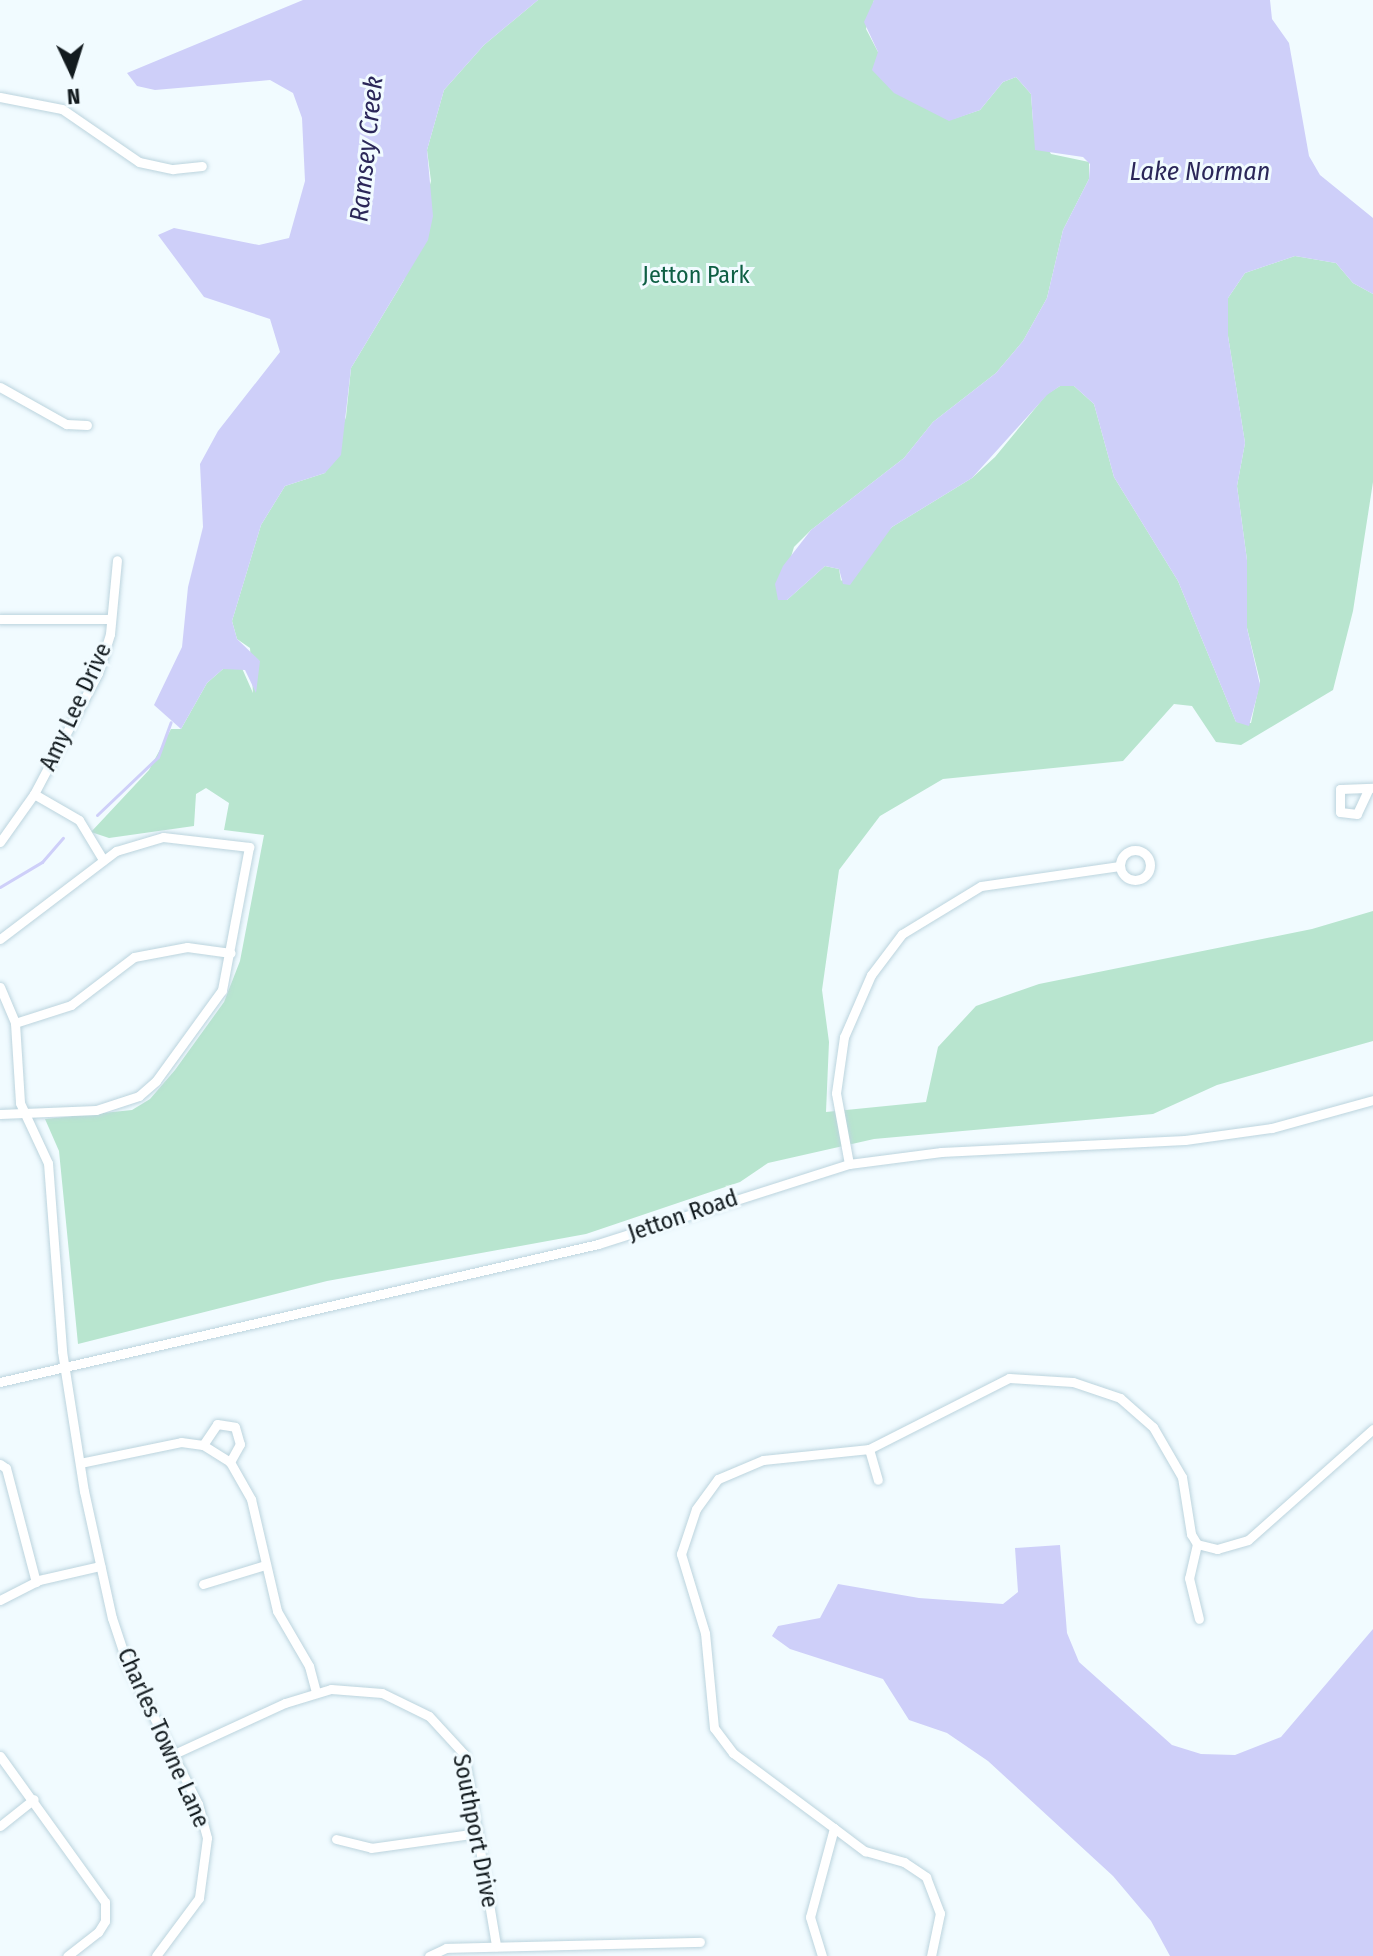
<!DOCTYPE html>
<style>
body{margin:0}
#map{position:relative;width:1373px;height:1956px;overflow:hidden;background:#f1fbff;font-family:"Fira Sans Condensed",sans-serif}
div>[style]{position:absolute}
.green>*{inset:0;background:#b8e5cf}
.water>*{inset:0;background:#cecff9}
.stream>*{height:3px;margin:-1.5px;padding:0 1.5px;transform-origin:1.5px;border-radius:1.5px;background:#cecff9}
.roads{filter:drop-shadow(0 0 2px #bcd4de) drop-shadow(0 0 2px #bcd4de)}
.minor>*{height:9px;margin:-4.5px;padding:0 4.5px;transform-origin:4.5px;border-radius:4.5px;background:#fff}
.minor>.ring{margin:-4.5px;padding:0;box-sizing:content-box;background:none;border:9px solid #fff;border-radius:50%}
span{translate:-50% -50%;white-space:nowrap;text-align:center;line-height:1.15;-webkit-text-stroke:6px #f1fbff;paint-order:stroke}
.park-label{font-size:24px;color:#0e5f44}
.street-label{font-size:24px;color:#131b1f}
.water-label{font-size:26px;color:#2b2759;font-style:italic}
.north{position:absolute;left:32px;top:32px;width:80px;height:80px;-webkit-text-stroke:6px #f1fbff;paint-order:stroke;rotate:176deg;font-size:22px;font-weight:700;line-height:32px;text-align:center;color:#131b1f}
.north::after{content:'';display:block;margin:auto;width:28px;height:36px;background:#131b1f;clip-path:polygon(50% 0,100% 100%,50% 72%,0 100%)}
</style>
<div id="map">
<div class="green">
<div style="clip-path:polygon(538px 0,874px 0,866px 29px,878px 52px,953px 119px,980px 110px,1003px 82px,1016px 77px,1031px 94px,1033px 122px,1051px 154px,1089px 162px,1089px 179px,1063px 230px,1047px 298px,1023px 341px,996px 373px,933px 422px,904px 458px,811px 530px,794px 547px,778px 600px,787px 600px,825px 566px,839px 569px,841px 581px,892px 527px,972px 478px,995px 457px,1047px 394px,1060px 386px,1074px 386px,1094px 404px,1114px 477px,1178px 581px,1236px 722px,1251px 723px,1260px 681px,1247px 628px,1247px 560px,1237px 486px,1245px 443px,1228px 336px,1228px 298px,1245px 273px,1295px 256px,1336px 263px,1353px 283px,1373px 294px,1373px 482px,1353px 611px,1333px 690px,1241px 745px,1216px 742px,1192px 706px,1174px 704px,1123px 761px,943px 779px,880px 816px,839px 870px,822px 990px,829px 1042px,826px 1112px,926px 1102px,938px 1047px,976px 1006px,1039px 984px,1312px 929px,1373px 911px,1373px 1041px,1217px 1085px,1153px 1114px,874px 1139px,768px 1163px,740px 1182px,586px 1234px,327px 1281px,78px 1344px,59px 1151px,45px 1119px,132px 1110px,150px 1099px,175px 1070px,224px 1002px,240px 961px,264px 835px,224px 830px,229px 803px,206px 788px,196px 794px,194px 826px,109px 838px,91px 832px,149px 770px,171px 729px,181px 729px,207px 683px,223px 669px,241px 666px,253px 693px,250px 648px,237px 639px,232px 621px,261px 525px,285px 486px,325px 473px,346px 417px,351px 368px,404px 280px,431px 181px,427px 150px,444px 90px,484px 45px)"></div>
</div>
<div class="water">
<div style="clip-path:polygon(303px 0,538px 0,484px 45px,444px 90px,427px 150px,433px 216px,428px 240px,351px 368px,341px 455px,325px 473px,285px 486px,261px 525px,232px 621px,237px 639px,260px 661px,256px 693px,245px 670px,223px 669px,207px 683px,181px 729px,154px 705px,182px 647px,188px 587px,203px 527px,200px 464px,218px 431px,280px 352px,270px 319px,204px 297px,158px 235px,174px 228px,259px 245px,289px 238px,305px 181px,302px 118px,293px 93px,270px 80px,155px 90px,137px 86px,127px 73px)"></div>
<div style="clip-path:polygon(874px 0,1270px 0,1272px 19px,1289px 43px,1309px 156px,1320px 175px,1373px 218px,1373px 294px,1353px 283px,1336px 263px,1295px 256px,1245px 273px,1228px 298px,1228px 336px,1245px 443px,1237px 486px,1247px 560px,1247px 628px,1260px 685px,1249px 726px,1236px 722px,1178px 581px,1114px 477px,1094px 404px,1074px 386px,1060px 386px,1047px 395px,972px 478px,892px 527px,850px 585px,843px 584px,839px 569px,825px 566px,787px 600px,778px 600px,775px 584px,783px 566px,811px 530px,904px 458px,933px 422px,996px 373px,1023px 341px,1047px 298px,1063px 230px,1089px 179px,1090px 164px,1083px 157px,1035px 150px,1031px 94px,1016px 77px,1003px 82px,980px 110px,949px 121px,894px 93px,872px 70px,878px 52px,864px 22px)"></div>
<div style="clip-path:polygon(1060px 1545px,1067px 1633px,1079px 1662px,1172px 1745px,1201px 1754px,1235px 1755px,1281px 1737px,1373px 1629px,1373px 1956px,1170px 1956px,1151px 1921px,1113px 1876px,988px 1761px,947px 1733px,909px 1720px,883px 1679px,790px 1649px,772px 1636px,778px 1626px,820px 1618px,838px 1584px,919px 1598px,1003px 1604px,1018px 1592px,1015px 1548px)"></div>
</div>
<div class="stream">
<div style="left:97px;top:815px;width:84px;rotate:-43.6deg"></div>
<div style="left:158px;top:757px;width:37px;rotate:-70deg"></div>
<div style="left:0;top:887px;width:49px;rotate:-30.8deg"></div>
<div style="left:42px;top:862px;width:32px;rotate:-49deg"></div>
</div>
<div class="roads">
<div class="minor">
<div style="left:0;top:97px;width:63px;rotate:11deg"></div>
<div style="left:62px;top:109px;width:93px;rotate:34.5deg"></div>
<div style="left:139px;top:162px;width:35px;rotate:12deg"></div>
<div style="left:173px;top:169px;width:29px;rotate:-6deg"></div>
<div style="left:0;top:387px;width:76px;rotate:29.3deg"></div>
<div style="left:66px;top:424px;width:21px;rotate:3deg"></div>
<div style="left:0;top:619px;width:111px"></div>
<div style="left:1368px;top:790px;width:26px;rotate:115deg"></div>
<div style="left:1357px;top:814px;width:17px;rotate:-173deg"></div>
<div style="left:1340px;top:812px;width:23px;rotate:-90deg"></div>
<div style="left:1340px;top:789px;width:33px;rotate:-2deg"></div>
<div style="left:34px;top:794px;width:52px;rotate:30deg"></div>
<div style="left:79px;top:820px;width:44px;rotate:58.8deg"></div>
<div style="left:0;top:842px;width:59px;rotate:-54.7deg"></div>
<div style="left:34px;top:794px;width:137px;rotate:-62.1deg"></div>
<div style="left:98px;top:673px;width:41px;rotate:-72.9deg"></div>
<div style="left:110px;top:634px;width:74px;rotate:-84.6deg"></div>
<div class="ring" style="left:1120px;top:850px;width:21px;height:21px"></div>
<div style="left:0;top:939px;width:146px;rotate:-37.2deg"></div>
<div style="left:116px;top:851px;width:49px;rotate:-16.6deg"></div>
<div style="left:163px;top:837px;width:87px;rotate:6.6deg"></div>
<div style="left:249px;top:847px;width:146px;rotate:100.7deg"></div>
<div style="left:222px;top:990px;width:112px;rotate:126deg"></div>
<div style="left:156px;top:1081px;width:23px;rotate:139deg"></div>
<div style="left:139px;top:1096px;width:45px;rotate:162deg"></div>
<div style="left:96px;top:1110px;width:96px;rotate:177.6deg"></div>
<div style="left:0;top:987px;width:39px;rotate:67deg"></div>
<div style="left:15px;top:1023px;width:80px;rotate:86.4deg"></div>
<div style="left:20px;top:1103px;width:66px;rotate:65deg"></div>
<div style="left:48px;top:1163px;width:189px;rotate:85.7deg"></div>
<div style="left:62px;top:1351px;width:142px;rotate:81.1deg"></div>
<div style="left:84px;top:1491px;width:130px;rotate:77.6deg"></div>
<div style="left:112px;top:1618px;width:51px;rotate:71.6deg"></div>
<div style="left:128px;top:1666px;width:155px;rotate:63.1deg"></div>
<div style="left:198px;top:1804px;width:35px;rotate:75deg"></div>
<div style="left:207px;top:1838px;width:61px;rotate:97.6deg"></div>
<div style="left:199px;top:1898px;width:72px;rotate:126.6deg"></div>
<div style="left:15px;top:1023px;width:59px;rotate:-17.8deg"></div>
<div style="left:71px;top:1005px;width:79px;rotate:-37.3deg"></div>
<div style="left:134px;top:957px;width:54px;rotate:-10.7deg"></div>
<div style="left:187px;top:947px;width:44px;rotate:7.8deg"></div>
<div style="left:849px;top:1164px;width:72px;rotate:-100.4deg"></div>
<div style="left:836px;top:1093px;width:57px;rotate:-81.9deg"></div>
<div style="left:844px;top:1037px;width:68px;rotate:-66.5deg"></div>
<div style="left:871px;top:975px;width:51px;rotate:-52.9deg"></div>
<div style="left:902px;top:934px;width:92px;rotate:-31.3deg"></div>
<div style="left:981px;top:886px;width:140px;rotate:-8.2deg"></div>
<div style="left:0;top:1382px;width:614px;rotate:-12.99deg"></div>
<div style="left:598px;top:1244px;width:263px;rotate:-17.7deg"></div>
<div style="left:849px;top:1164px;width:93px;rotate:-7.4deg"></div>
<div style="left:941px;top:1152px;width:244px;rotate:-2.8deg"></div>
<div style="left:1185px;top:1140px;width:88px;rotate:-7.9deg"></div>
<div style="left:1272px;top:1128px;width:105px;rotate:-15.5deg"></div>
<div style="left:203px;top:1445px;width:25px;rotate:-56deg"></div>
<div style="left:217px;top:1424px;width:18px;rotate:9deg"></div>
<div style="left:235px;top:1427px;width:18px;rotate:74deg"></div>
<div style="left:240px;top:1444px;width:21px;rotate:119deg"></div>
<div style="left:869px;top:1449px;width:32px;rotate:74deg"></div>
<div style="left:80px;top:1463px;width:103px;rotate:-11.7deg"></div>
<div style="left:181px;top:1442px;width:22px;rotate:8deg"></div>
<div style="left:203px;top:1445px;width:32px;rotate:32deg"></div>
<div style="left:230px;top:1462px;width:43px;rotate:60.4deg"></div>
<div style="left:251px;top:1499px;width:115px;rotate:76.9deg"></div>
<div style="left:277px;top:1611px;width:64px;rotate:59.8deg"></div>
<div style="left:309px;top:1666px;width:27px;rotate:75deg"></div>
<div style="left:0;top:1464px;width:7px;rotate:34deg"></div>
<div style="left:6px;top:1468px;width:118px;rotate:75.3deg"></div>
<div style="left:1197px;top:1544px;width:21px;rotate:14deg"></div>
<div style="left:1217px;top:1549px;width:32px;rotate:-16deg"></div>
<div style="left:1248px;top:1540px;width:167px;rotate:-41.6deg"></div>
<div style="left:1197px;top:1544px;width:35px;rotate:103deg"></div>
<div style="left:1189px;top:1578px;width:42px;rotate:76.3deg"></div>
<div style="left:203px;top:1584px;width:65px;rotate:-17deg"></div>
<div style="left:0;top:1600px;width:44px;rotate:-27.1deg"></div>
<div style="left:39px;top:1580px;width:63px;rotate:-12.9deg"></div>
<div style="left:174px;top:1754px;width:122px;rotate:-24.7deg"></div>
<div style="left:285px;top:1703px;width:48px;rotate:-16.9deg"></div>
<div style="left:331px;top:1689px;width:51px;rotate:4.5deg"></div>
<div style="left:382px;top:1693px;width:52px;rotate:26.1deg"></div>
<div style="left:429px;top:1716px;width:52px;rotate:47.4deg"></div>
<div style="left:464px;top:1754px;width:195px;rotate:80.5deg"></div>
<div style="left:0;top:1756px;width:180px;rotate:54.3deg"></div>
<div style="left:105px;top:1902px;width:19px;rotate:90deg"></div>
<div style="left:105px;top:1921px;width:13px;rotate:122deg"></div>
<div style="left:98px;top:1932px;width:39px;rotate:142deg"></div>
<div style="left:0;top:1826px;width:43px;rotate:-38.5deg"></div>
<div style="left:834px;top:1828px;width:126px;rotate:-143.4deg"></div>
<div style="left:733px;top:1753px;width:31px;rotate:-127deg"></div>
<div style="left:714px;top:1728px;width:95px;rotate:-95.4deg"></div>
<div style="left:705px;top:1633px;width:83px;rotate:-106.9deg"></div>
<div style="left:681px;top:1554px;width:47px;rotate:-71.6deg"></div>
<div style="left:696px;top:1509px;width:37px;rotate:-54deg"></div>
<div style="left:718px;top:1479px;width:49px;rotate:-22.9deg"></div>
<div style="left:763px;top:1460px;width:107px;rotate:-5.9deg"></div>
<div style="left:869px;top:1449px;width:157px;rotate:-26.9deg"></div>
<div style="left:1009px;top:1378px;width:64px;rotate:3.6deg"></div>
<div style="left:1073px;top:1382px;width:50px;rotate:18.8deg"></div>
<div style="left:1120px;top:1398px;width:44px;rotate:41.3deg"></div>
<div style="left:1153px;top:1427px;width:58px;rotate:59.9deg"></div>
<div style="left:1182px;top:1477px;width:58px;rotate:81deg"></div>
<div style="left:1191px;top:1534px;width:12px;rotate:59deg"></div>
<div style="left:336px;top:1839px;width:36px;rotate:14deg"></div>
<div style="left:371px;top:1848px;width:108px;rotate:-8deg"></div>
<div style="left:429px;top:1956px;width:19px;rotate:-25deg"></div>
<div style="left:446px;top:1948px;width:254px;rotate:-1.4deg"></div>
<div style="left:822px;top:1956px;width:41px;rotate:-107.1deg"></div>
<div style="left:810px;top:1917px;width:92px;rotate:-74.9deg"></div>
<div style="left:834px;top:1828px;width:39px;rotate:37deg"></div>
<div style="left:865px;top:1851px;width:41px;rotate:15.8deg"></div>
<div style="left:904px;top:1862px;width:27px;rotate:34deg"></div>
<div style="left:926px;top:1877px;width:39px;rotate:69deg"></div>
<div style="left:940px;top:1913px;width:44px;rotate:101.8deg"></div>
</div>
</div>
<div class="park-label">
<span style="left:696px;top:276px">Jetton Park</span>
</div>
<div class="street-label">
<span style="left:76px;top:707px;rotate:-65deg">Amy Lee Drive</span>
<span style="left:683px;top:1216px;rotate:-19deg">Jetton Road</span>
<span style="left:163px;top:1738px;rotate:66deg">Charles Towne Lane</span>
<span style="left:475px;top:1831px;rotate:79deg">Southport Drive</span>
</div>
<div class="water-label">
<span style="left:367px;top:149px;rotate:-84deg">Ramsey Creek</span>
<span style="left:1200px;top:172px">Lake Norman</span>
</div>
<div class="north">N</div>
</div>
